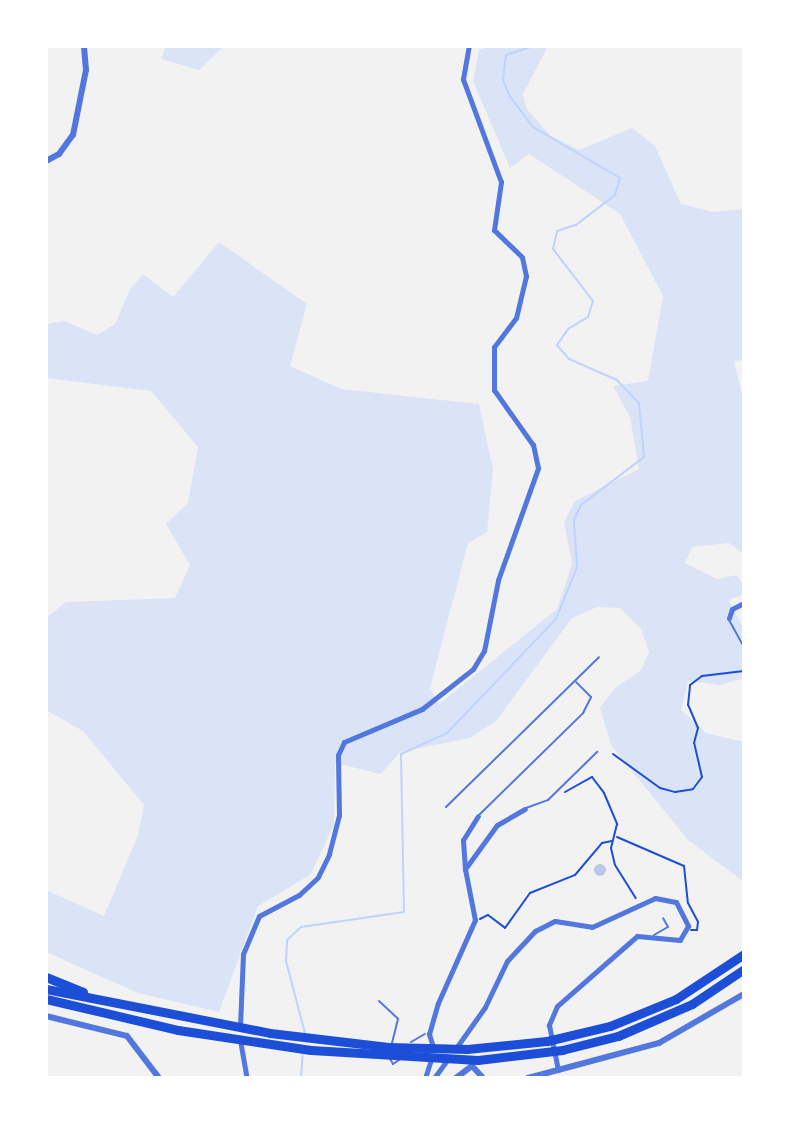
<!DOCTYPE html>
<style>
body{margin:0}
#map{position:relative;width:790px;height:1124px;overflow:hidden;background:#f2f2f2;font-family:Cabin,sans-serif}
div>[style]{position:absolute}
.green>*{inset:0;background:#dbe4f7}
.stream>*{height:2px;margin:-1px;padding:0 1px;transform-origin:1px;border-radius:1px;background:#bfd3fe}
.building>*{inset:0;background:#bdc9ec}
.round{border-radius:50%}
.path>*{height:2px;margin:-1px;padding:0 1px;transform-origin:1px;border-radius:1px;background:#1d4ed8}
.service>*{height:2px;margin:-1px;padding:0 1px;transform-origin:1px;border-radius:1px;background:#5277de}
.minor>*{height:5px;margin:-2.5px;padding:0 2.5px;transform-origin:2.5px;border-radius:2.5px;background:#5277de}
.tertiary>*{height:6px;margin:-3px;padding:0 3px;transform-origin:3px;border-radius:3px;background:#5277de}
.motorway>*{height:9px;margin:-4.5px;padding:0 4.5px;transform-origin:4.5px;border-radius:4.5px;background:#1d4ed8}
span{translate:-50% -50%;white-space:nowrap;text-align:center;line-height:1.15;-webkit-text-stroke:6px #fff;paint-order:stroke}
.frame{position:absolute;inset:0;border:48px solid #fff;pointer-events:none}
</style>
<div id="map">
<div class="green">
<div style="clip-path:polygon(166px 46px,224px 46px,199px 70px,161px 59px)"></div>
<div style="clip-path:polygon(491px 46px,548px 46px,523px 94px,527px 109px,551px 136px,579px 150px,632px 128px,655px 146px,681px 204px,713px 212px,744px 209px,744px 360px,734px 361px,744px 402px,744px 554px,729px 543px,692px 547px,685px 563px,717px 579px,737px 575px,744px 587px,744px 594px,729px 600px,744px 630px,744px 678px,720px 685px,688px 681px,681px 710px,706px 733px,744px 742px,744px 882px,688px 840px,611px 745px,600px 708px,615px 688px,641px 670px,649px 652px,641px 629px,620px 608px,597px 607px,572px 618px,496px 721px,470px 738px,400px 752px,381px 774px,335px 763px,334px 825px,310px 875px,258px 906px,219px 1012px,138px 993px,46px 952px,46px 890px,104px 916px,138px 835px,144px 805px,83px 731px,46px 710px,46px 618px,66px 602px,175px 598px,190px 565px,166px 524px,188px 503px,198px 447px,151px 391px,46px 378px,46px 324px,64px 321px,97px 335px,115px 324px,130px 289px,143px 274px,173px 297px,219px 242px,307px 304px,290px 366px,341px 389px,479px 404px,493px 469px,487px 532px,468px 543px,430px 688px,439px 704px,557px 609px,572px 564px,564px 522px,575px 501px,639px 469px,630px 417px,613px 386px,648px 381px,663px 296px,620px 214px,529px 154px,510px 168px,473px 81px,479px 50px)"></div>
</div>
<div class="stream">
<div style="left:305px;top:1033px;width:74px;rotate:-104.8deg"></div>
<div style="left:286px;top:961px;width:21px;rotate:-87deg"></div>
<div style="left:287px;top:940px;width:19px;rotate:-43deg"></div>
<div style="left:301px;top:927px;width:104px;rotate:-8.3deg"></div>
<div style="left:404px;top:912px;width:158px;rotate:-91.1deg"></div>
<div style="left:401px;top:754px;width:51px;rotate:-24.5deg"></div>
<div style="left:447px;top:733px;width:158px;rotate:-46.3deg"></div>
<div style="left:556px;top:619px;width:56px;rotate:-68deg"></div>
<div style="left:577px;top:567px;width:47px;rotate:-93.7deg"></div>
<div style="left:574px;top:520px;width:17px;rotate:-65deg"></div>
<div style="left:581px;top:505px;width:79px;rotate:-37.3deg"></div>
<div style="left:644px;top:457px;width:54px;rotate:-95.3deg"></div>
<div style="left:639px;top:403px;width:32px;rotate:-134deg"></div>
<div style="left:617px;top:380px;width:52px;rotate:-156.4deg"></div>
<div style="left:569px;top:359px;width:18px;rotate:-131deg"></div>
<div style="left:557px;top:345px;width:19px;rotate:-55deg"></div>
<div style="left:568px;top:329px;width:23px;rotate:-31deg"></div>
<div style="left:588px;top:317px;width:17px;rotate:-73deg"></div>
<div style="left:593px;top:301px;width:66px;rotate:-127.6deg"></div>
<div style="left:553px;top:249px;width:18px;rotate:-77deg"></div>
<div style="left:557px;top:231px;width:20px;rotate:-18deg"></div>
<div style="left:576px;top:225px;width:49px;rotate:-37.6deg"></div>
<div style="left:615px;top:195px;width:18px;rotate:-74deg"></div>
<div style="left:620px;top:178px;width:101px;rotate:-149.6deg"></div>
<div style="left:533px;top:127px;width:38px;rotate:-127deg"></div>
<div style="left:510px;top:97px;width:18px;rotate:-112deg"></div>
<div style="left:503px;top:80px;width:25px;rotate:-83deg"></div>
<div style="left:506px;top:55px;width:29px;rotate:-18deg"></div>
<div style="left:301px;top:1078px;width:27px;rotate:-86deg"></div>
</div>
<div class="building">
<div class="round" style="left:594px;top:864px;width:12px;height:12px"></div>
</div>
<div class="path">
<div style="left:613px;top:754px;width:58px;rotate:35.9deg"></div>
<div style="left:660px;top:788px;width:16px;rotate:15deg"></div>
<div style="left:675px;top:792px;width:18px;rotate:-9deg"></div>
<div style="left:693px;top:789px;width:15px;rotate:-53deg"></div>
<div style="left:702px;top:777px;width:35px;rotate:-103deg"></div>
<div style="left:694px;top:743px;width:16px;rotate:-75deg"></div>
<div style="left:698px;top:728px;width:25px;rotate:-113deg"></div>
<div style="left:688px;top:705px;width:20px;rotate:-84deg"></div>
<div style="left:690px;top:685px;width:15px;rotate:-37deg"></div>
<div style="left:702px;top:676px;width:42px;rotate:-6.8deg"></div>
<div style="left:565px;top:792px;width:31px;rotate:-29deg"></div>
<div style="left:592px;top:777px;width:20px;rotate:53deg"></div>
<div style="left:604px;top:793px;width:34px;rotate:67deg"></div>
<div style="left:617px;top:824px;width:25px;rotate:104deg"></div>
<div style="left:611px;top:848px;width:17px;rotate:77deg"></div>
<div style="left:615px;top:865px;width:39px;rotate:58deg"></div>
<div style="left:617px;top:837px;width:73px;rotate:23.4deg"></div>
<div style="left:684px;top:866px;width:37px;rotate:84deg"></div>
<div style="left:688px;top:903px;width:21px;rotate:62deg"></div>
<div style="left:698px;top:922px;width:8px;rotate:97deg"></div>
<div style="left:697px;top:930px;width:6px;rotate:180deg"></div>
<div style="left:480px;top:919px;width:9px;rotate:-27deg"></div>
<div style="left:488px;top:915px;width:21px;rotate:37deg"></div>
<div style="left:505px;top:928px;width:43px;rotate:-54.5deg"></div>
<div style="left:530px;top:893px;width:48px;rotate:-21.8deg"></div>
<div style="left:575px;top:875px;width:42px;rotate:-49.8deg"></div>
<div style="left:602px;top:843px;width:10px;rotate:-11deg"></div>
</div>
<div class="service">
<div style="left:729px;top:620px;width:31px;rotate:61deg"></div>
<div style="left:446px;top:807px;width:214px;rotate:-44.4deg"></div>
<div style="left:526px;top:808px;width:23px;rotate:-20deg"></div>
<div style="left:548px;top:800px;width:69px;rotate:-44.4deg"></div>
<div style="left:479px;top:815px;width:146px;rotate:-44.4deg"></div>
<div style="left:583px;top:713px;width:18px;rotate:-63deg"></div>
<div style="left:591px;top:697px;width:21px;rotate:-135deg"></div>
<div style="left:654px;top:935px;width:16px;rotate:-30deg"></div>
<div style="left:668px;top:927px;width:10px;rotate:-119deg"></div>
<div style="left:379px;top:1001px;width:26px;rotate:43deg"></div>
<div style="left:398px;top:1019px;width:25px;rotate:104deg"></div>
<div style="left:411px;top:1042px;width:16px;rotate:-30deg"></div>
<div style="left:389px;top:1057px;width:8px;rotate:60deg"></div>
<div style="left:393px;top:1064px;width:11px;rotate:-34deg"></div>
</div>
<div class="minor">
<div style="left:729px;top:618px;width:9px;rotate:-72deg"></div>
<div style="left:732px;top:609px;width:13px;rotate:-27deg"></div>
<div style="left:465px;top:869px;width:29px;rotate:-94deg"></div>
<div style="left:463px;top:840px;width:28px;rotate:-58deg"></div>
<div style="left:240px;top:1026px;width:72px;rotate:-87.6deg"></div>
<div style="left:243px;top:954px;width:41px;rotate:-67.2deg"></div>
<div style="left:259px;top:916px;width:45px;rotate:-27.7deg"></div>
<div style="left:299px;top:895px;width:26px;rotate:-43deg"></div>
<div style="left:318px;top:877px;width:25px;rotate:-64deg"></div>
<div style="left:329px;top:854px;width:40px;rotate:-75.6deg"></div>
<div style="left:339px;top:815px;width:60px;rotate:-91deg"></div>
<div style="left:338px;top:755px;width:14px;rotate:-65deg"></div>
<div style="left:344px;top:742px;width:85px;rotate:-22.9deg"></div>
<div style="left:422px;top:709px;width:65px;rotate:-38.1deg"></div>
<div style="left:473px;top:669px;width:21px;rotate:-59deg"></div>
<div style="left:484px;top:651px;width:72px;rotate:-78.8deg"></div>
<div style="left:498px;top:580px;width:119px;rotate:-70.3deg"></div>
<div style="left:538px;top:468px;width:24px;rotate:-102deg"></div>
<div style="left:533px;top:445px;width:67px;rotate:-125.3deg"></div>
<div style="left:494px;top:390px;width:43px;rotate:-90deg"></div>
<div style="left:494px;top:347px;width:36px;rotate:-53deg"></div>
<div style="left:516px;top:318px;width:43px;rotate:-76.6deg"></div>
<div style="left:526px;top:276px;width:19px;rotate:-102deg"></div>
<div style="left:522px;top:257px;width:39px;rotate:-136deg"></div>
<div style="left:494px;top:230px;width:49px;rotate:-81.7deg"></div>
<div style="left:501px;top:182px;width:110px;rotate:-110.3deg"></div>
<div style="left:463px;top:79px;width:34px;rotate:-80deg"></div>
<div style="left:240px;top:1040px;width:39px;rotate:80deg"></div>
<div style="left:433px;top:1047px;width:14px;rotate:-107deg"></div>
<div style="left:429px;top:1034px;width:32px;rotate:-74deg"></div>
<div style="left:438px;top:1003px;width:91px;rotate:-66deg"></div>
<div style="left:475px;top:920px;width:52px;rotate:-101.1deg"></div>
<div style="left:465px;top:869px;width:54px;rotate:-54deg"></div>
<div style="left:497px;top:825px;width:32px;rotate:-30deg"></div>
<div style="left:456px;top:1048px;width:50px;rotate:-54.7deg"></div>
<div style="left:485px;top:1007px;width:51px;rotate:-64.4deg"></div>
<div style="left:507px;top:961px;width:41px;rotate:-47deg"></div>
<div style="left:535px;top:931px;width:22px;rotate:-27deg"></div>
<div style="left:555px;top:921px;width:37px;rotate:9deg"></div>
<div style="left:592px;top:927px;width:69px;rotate:-24.7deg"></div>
<div style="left:655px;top:898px;width:21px;rotate:11deg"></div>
<div style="left:676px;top:902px;width:27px;rotate:63deg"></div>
<div style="left:688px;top:926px;width:16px;rotate:120deg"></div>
<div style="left:680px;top:940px;width:43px;rotate:-174.7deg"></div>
<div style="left:637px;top:936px;width:106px;rotate:138.8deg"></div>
<div style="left:557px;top:1006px;width:21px;rotate:113deg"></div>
<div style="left:549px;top:1025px;width:46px;rotate:78.7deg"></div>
<div style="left:425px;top:1078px;width:22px;rotate:-72deg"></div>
<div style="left:434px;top:1078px;width:22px;rotate:-54deg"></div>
</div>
<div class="tertiary">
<div style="left:46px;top:161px;width:15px;rotate:-28deg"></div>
<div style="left:59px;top:154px;width:24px;rotate:-54deg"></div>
<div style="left:73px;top:135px;width:66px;rotate:-78.7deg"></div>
<div style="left:86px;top:70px;width:24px;rotate:-95deg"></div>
<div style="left:46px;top:1016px;width:83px;rotate:13.9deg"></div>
<div style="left:127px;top:1036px;width:53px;rotate:52.7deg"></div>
<div style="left:456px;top:1078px;width:20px;rotate:-37deg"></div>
<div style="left:472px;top:1066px;width:16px;rotate:47deg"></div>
<div style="left:528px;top:1078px;width:136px;rotate:-15deg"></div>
<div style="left:659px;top:1043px;width:98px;rotate:-30deg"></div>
</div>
<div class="motorway">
<div style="left:46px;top:977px;width:40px;rotate:22deg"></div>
<div style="left:46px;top:989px;width:228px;rotate:11.1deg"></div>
<div style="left:270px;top:1033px;width:119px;rotate:6.8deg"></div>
<div style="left:388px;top:1047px;width:79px;rotate:1.5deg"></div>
<div style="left:467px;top:1049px;width:80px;rotate:-5.7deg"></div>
<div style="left:547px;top:1041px;width:65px;rotate:-13.4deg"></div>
<div style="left:610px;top:1026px;width:71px;rotate:-22.2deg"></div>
<div style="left:676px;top:999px;width:82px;rotate:-33.5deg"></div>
<div style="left:46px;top:999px;width:136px;rotate:13.2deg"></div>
<div style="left:178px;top:1030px;width:134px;rotate:8.6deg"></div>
<div style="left:311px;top:1050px;width:167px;rotate:3.4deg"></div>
<div style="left:478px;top:1060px;width:85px;rotate:-6.8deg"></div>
<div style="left:562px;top:1050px;width:58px;rotate:-14deg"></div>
<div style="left:618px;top:1036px;width:81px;rotate:-23.4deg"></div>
<div style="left:692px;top:1004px;width:63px;rotate:-33.9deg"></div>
</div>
<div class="frame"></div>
</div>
